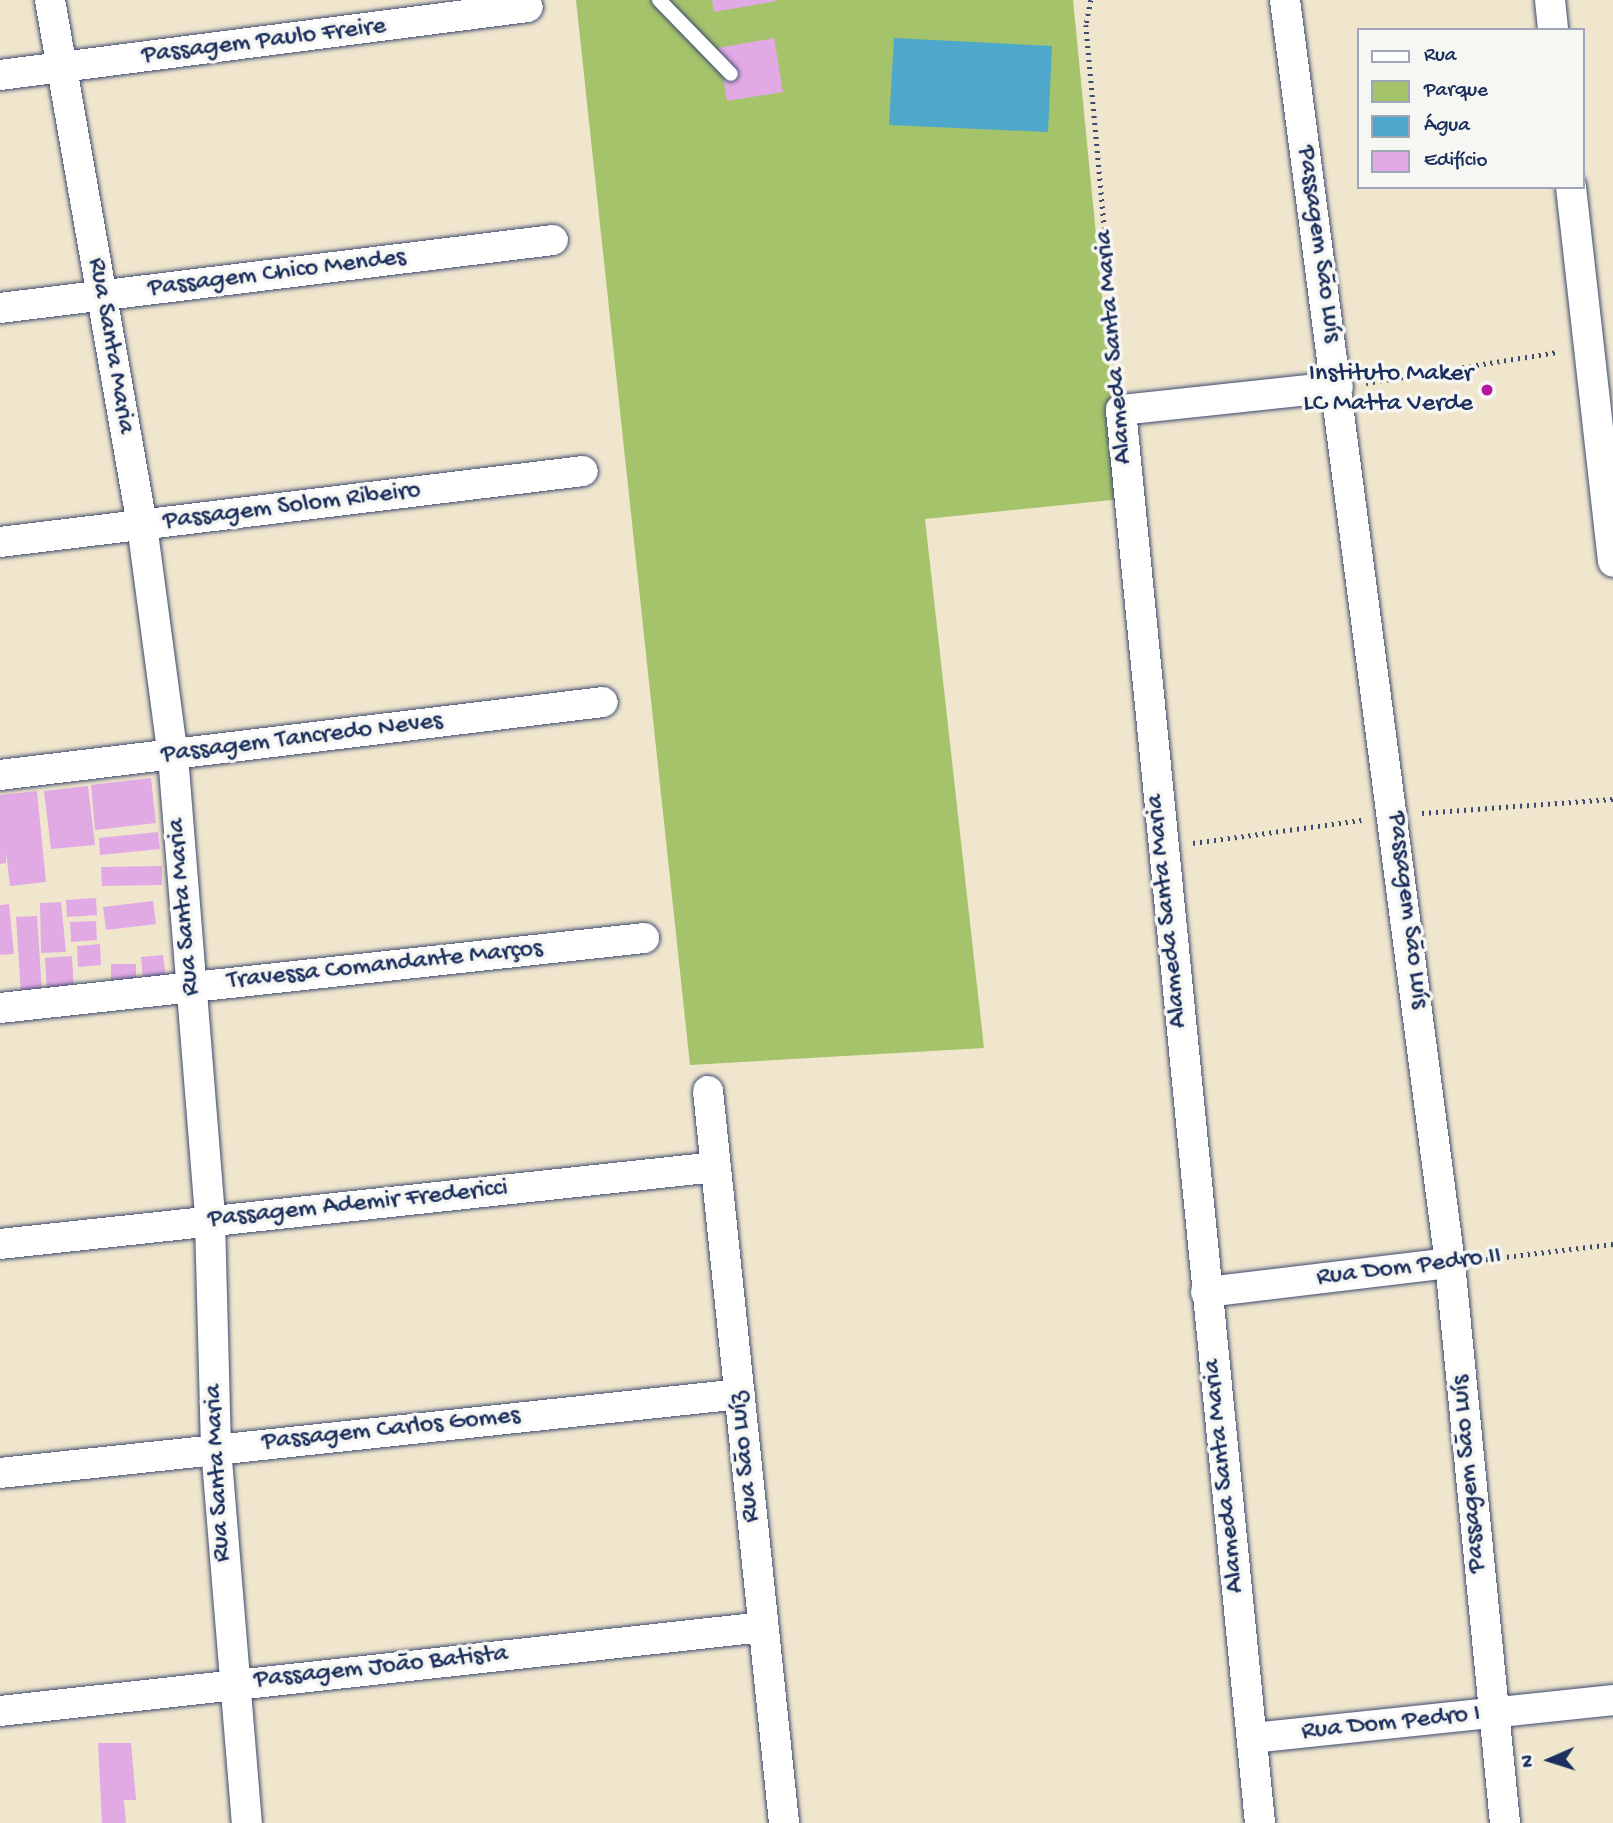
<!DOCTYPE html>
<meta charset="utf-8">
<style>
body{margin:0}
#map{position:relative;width:1613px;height:1823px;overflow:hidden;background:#f0e6ce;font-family:"Gochi Hand",sans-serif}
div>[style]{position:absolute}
.green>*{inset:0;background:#a4c36b}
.water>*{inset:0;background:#4da8cb}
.building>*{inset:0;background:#e1aae4}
.path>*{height:4.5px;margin-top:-2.25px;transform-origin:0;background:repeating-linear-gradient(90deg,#3b4a6f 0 2px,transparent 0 7px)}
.roads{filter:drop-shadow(0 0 2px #3b4a6f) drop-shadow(0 0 2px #3b4a6f)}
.service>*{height:14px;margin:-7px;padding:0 7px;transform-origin:7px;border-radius:7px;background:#fff}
.minor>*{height:30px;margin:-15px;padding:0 15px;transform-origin:15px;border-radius:15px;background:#fff}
.dots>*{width:19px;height:19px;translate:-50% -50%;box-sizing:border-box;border:4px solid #f6f6f2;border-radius:50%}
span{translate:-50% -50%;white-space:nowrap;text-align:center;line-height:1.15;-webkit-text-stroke:7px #f6f6f2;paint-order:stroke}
.street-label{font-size:26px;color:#1b2f5e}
.poi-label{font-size:26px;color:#1b2f5e}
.right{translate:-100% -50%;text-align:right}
.legend{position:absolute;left:1357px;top:28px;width:228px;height:161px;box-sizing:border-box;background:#f6f6f2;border:2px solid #9ea6b7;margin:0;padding:9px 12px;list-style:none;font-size:21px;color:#1b2f5e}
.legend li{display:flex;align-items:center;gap:14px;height:35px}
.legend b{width:35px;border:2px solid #9ea6b7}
.north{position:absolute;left:1515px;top:1725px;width:70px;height:70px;-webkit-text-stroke:5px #f6f6f2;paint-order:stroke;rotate:267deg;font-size:19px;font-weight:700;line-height:28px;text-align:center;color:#1b2f5e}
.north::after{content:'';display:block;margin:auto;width:24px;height:32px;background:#1b2f5e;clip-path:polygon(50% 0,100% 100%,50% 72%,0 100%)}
</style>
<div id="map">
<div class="green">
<div style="clip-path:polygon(576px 0,1073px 0,1122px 499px,925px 519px,984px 1048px,690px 1065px)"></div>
</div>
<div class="water">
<div style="clip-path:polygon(894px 38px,1052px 46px,1048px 132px,889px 125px)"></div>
</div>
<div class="building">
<div style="clip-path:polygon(712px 0,776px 0,776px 1px,714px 12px)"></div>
<div style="clip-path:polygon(774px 38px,783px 92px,727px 101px,718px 48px)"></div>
<div style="clip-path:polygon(151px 778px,156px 823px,95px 830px,91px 785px)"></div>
<div style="clip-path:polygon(88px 786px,95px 845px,51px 849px,44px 791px)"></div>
<div style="clip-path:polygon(37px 791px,46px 882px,10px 886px,6px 852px,6px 863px,0 864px,0 795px)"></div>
<div style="clip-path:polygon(158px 832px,160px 849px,100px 855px,99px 838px)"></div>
<div style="clip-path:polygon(162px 866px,162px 885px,102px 886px,101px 867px)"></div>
<div style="clip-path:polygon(96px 898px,97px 915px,67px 917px,66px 900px)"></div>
<div style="clip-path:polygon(153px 901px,156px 924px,106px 930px,103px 907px)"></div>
<div style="clip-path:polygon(61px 902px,66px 952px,41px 953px,40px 903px)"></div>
<div style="clip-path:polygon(9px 904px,14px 954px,0 955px,0 905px)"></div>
<div style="clip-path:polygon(37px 916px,42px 992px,21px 993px,16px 917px)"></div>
<div style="clip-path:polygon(96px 921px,97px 940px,71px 942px,70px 922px)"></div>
<div style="clip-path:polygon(100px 944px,101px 965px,78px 967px,77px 946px)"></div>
<div style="clip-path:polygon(163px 955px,166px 978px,143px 979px,141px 957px)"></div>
<div style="clip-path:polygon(72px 956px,74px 992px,47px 993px,45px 958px)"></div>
<div style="clip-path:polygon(111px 964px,136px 964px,136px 986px,111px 986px)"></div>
<div style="clip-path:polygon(98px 1743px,131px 1743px,136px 1800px,124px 1800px,126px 1823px,102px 1823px)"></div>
</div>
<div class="path">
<div style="left:1091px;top:0;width:25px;rotate:101deg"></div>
<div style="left:1086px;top:25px;width:354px;rotate:84.8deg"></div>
<div style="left:1366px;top:383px;width:194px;rotate:-9.2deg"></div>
<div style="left:1422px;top:813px;width:192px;rotate:-4.2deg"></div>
<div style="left:1193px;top:843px;width:170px;rotate:-7.8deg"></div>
<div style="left:1479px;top:1260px;width:135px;rotate:-6.8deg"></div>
</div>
<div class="roads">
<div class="service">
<div style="left:659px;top:0;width:103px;rotate:45.8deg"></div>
</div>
<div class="minor">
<div style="left:50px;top:0;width:533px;rotate:80.06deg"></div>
<div style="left:142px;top:525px;width:233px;rotate:82.4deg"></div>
<div style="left:173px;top:756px;width:465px;rotate:85.4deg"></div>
<div style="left:210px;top:1220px;width:228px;rotate:88.5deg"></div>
<div style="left:216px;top:1448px;width:376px;rotate:85.3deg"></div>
<div style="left:1285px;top:0;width:1274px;rotate:82.56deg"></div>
<div style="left:1450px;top:1263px;width:563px;rotate:84.39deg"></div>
<div style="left:1550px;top:0;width:30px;rotate:84deg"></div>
<div style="left:0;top:75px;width:532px;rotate:-7.34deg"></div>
<div style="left:1571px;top:187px;width:377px;rotate:83.6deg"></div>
<div style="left:0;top:308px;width:557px;rotate:-7.01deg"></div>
<div style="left:0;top:542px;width:587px;rotate:-6.94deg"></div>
<div style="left:0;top:775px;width:607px;rotate:-6.9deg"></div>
<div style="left:0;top:1008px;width:648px;rotate:-6.2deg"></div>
<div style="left:708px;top:1091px;width:736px;rotate:84.07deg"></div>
<div style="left:0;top:1244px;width:720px;rotate:-6.14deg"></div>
<div style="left:1206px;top:1292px;width:246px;rotate:-6.8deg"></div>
<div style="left:0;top:1473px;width:744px;rotate:-6.09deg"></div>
<div style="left:0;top:1711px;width:768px;rotate:-6.28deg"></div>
<div style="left:1252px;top:1738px;width:363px;rotate:-6deg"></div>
<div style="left:1260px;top:1823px;width:1420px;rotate:-95.62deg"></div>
<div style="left:1121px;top:410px;width:218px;rotate:-6.1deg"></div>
</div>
</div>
<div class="dots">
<div style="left:1487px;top:390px;background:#b5179e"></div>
</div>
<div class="street-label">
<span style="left:264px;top:42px;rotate:-7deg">Passagem Paulo Freire</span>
<span style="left:1318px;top:244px;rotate:82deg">Passagem São Luís</span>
<span style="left:277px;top:274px;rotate:-7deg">Passagem Chico Mendes</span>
<span style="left:110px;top:346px;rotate:80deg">Rua Santa Maria</span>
<span style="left:1115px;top:347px;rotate:-95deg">Alameda Santa Maria</span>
<span style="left:292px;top:507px;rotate:-7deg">Passagem Solom Ribeiro</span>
<span style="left:302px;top:739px;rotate:-7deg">Passagem Tancredo Neves</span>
<span style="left:185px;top:907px;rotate:-95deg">Rua Santa Maria</span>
<span style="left:1407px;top:910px;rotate:83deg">Passagem São Luís</span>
<span style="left:1168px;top:911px;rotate:-96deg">Alameda Santa Maria</span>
<span style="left:385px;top:966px;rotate:-6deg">Travessa Comandante Marços</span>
<span style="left:358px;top:1205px;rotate:-6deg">Passagem Ademir Fredericci</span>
<span style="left:1409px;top:1268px;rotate:-7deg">Rua Dom Pedro II</span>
<span style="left:391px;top:1430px;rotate:-6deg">Passagem Carlos Gomes</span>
<span style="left:746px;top:1457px;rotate:-96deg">Rua São Luíz</span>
<span style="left:219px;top:1473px;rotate:-93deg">Rua Santa Maria</span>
<span style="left:1470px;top:1474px;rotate:-95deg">Passagem São Luís</span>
<span style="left:1225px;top:1476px;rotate:-96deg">Alameda Santa Maria</span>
<span style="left:381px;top:1668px;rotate:-6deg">Passagem João Batista</span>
<span style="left:1391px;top:1724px;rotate:-6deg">Rua Dom Pedro I</span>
</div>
<div class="poi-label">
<span class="right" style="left:1473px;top:390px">Instituto Maker<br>LC Matta Verde</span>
</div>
<ul class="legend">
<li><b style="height:9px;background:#fff"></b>Rua</li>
<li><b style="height:19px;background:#a4c36b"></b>Parque</li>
<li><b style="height:19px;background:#4da8cb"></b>Água</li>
<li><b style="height:19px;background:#e1aae4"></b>Edifício</li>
</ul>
<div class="north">N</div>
</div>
